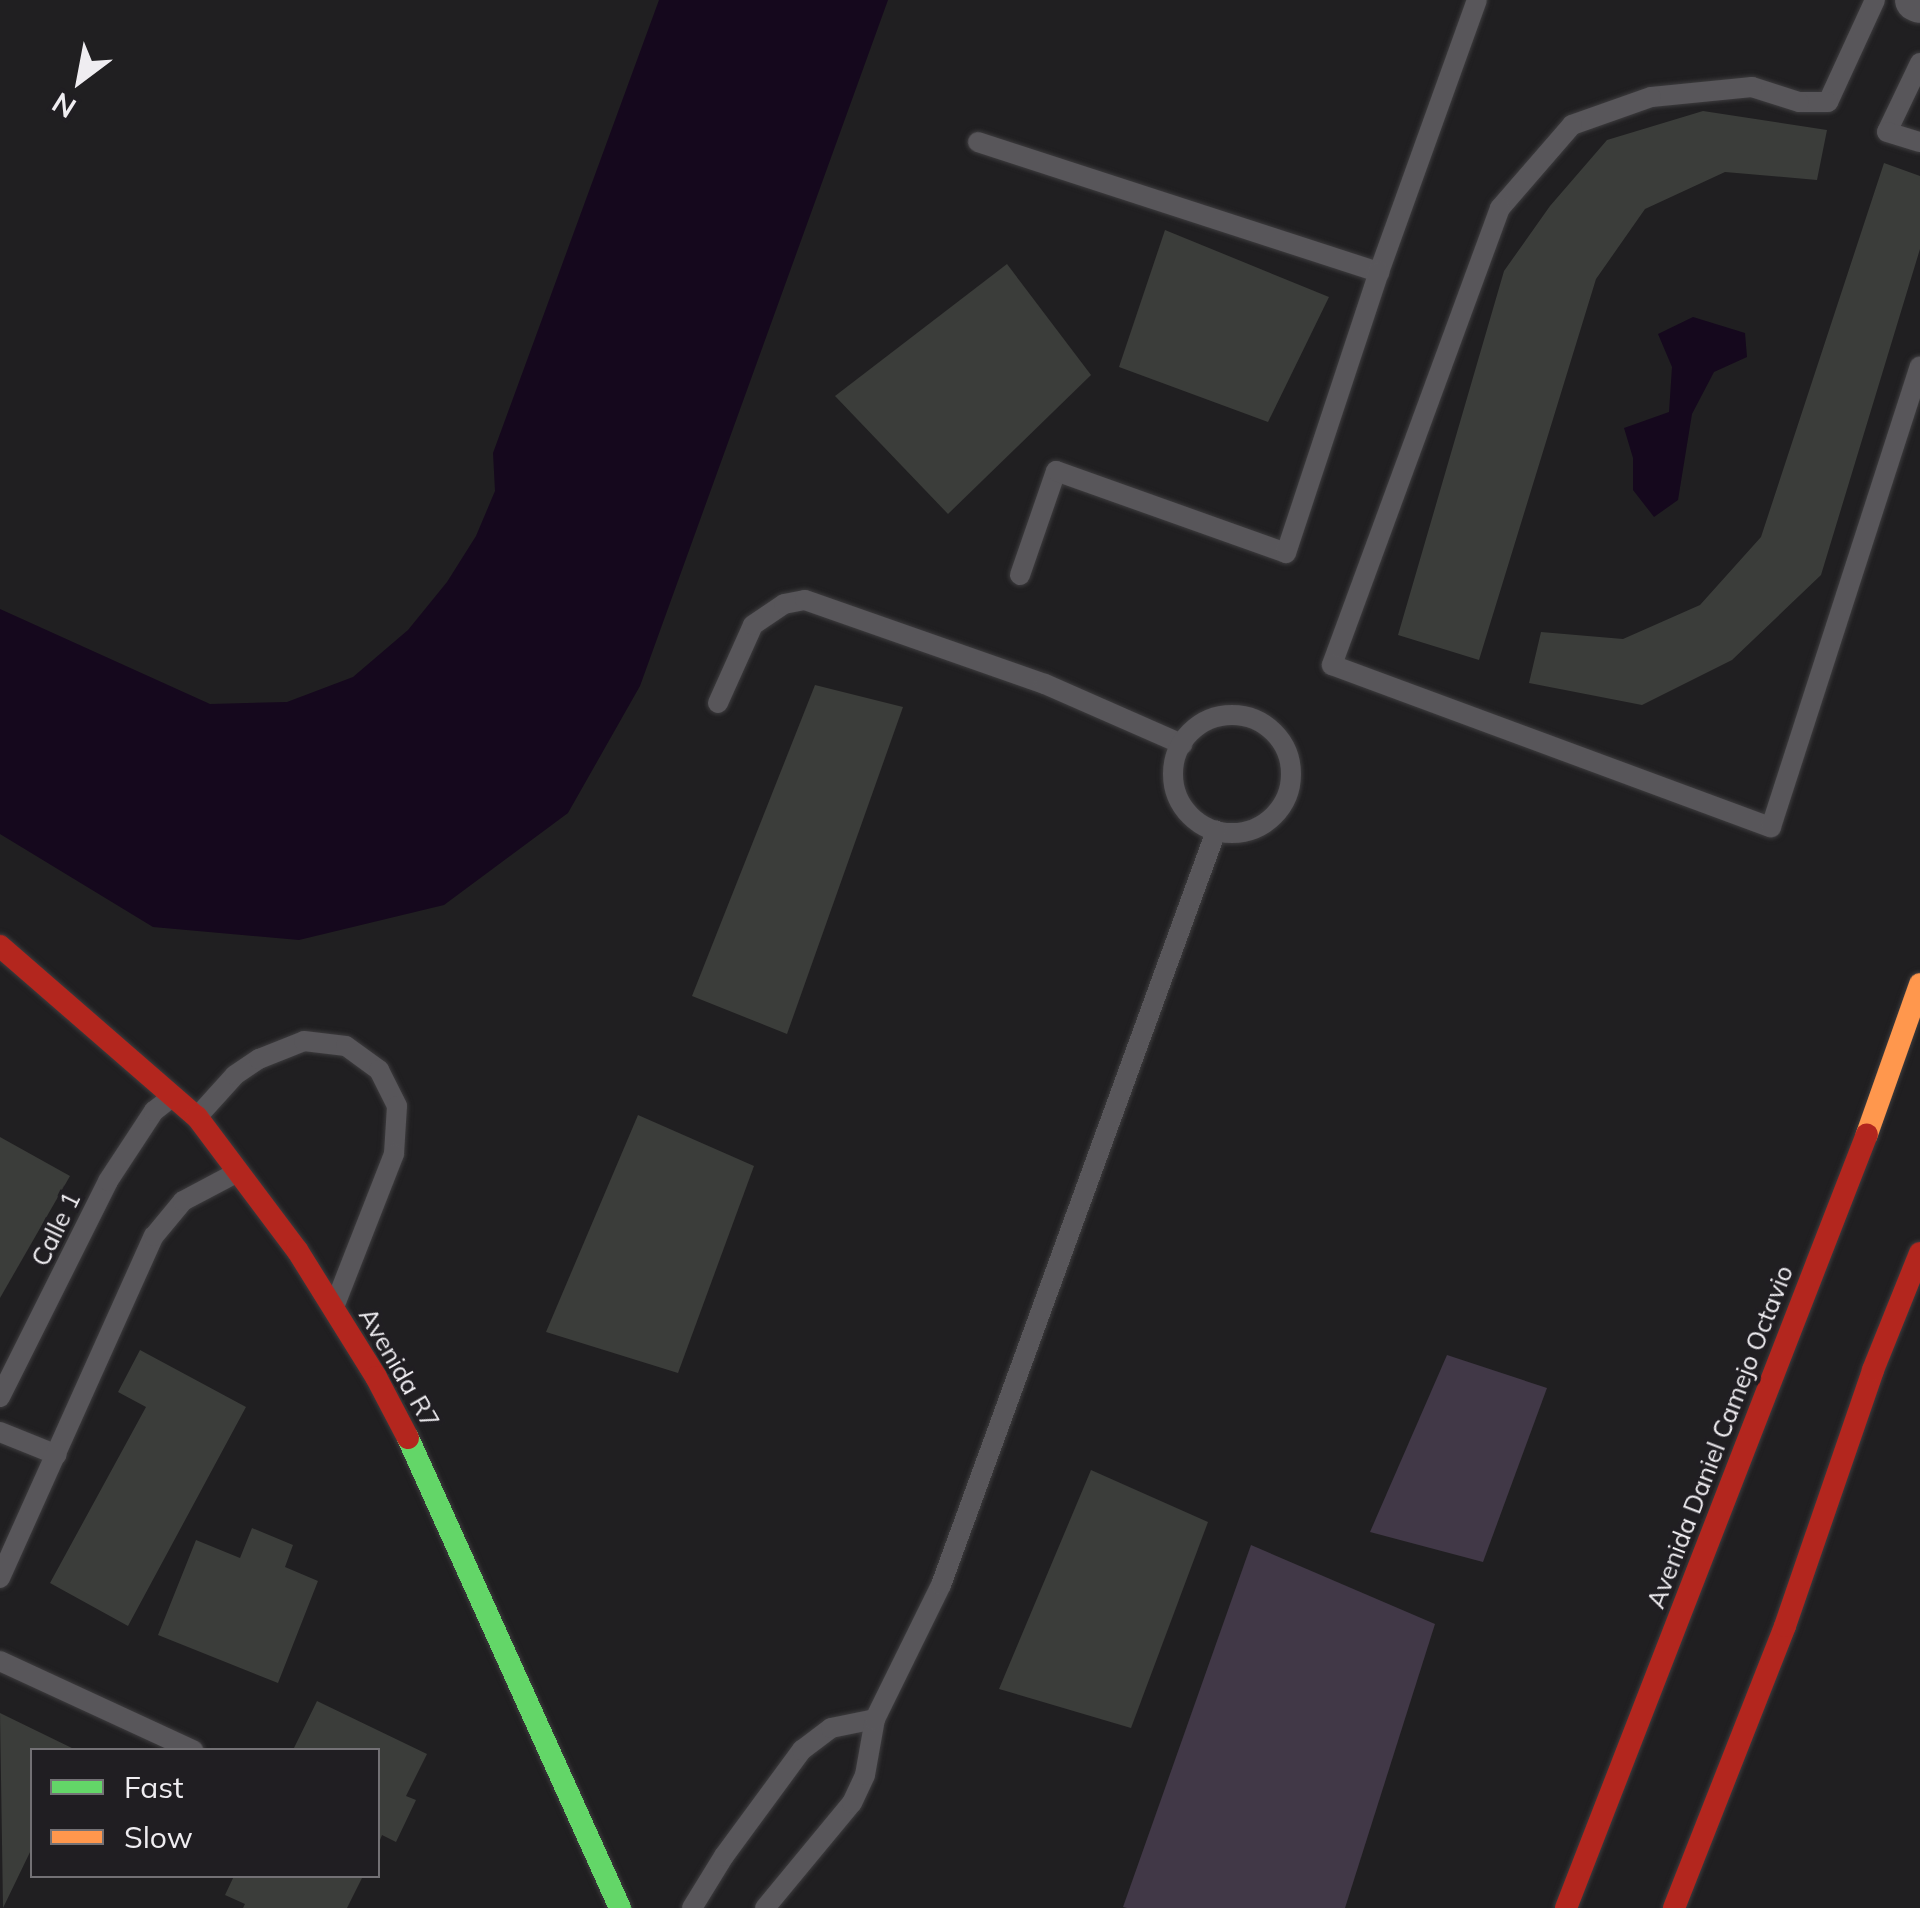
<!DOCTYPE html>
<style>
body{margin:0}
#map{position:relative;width:1920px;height:1908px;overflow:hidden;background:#201f21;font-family:Mulish,sans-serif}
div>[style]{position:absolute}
.green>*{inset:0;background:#413847}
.water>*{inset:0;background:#15081d}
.building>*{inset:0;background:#3b3d3a}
.roads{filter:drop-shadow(0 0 2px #3d3c3e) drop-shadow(0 0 2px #3d3c3e)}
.lane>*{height:20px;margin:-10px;padding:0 10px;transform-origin:10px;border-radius:10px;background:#58565a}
.lane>.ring{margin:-10px;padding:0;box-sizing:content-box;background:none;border:20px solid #58565a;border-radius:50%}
.street>*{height:42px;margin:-21px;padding:0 21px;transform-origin:21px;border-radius:21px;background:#58565a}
.fast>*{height:22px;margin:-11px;padding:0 11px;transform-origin:11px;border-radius:11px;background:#63d668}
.slow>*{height:22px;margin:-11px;padding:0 11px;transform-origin:11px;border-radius:11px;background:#ff974d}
.jam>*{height:22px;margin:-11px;padding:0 11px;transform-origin:11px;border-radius:11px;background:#b3261e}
span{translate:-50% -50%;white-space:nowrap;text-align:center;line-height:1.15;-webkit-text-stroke:8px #201e22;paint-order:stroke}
.street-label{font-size:25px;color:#efedf1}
.legend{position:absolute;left:30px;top:1748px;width:350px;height:130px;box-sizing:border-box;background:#201e22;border:2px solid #737175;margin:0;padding:12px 18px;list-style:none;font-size:30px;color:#efedf1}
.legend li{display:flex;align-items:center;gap:20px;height:50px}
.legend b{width:50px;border:2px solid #737175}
.north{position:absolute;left:30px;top:30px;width:100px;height:100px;-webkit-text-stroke:8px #201e22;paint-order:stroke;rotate:212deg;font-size:28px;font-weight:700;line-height:40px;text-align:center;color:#efedf1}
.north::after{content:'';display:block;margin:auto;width:35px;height:45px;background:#efedf1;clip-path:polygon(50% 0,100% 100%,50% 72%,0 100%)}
</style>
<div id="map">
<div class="green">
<div style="clip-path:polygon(1447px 1355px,1547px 1388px,1483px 1562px,1370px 1532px)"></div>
<div style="clip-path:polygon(1251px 1545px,1435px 1624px,1345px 1908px,1127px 1908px,1123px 1907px)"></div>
</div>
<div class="water">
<div style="clip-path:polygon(659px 0,888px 0,640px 686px,568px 813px,444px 905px,299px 940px,153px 927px,0 834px,0 609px,210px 704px,287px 702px,353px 677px,408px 630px,447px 582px,476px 536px,495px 491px,493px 453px)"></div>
<div style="clip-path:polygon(1693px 317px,1745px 333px,1747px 357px,1714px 372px,1692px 414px,1678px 500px,1654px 517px,1633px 490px,1633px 458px,1624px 428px,1669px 412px,1672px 367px,1658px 334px)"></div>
</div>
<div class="building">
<div style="clip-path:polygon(1703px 111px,1827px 130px,1817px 180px,1725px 172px,1645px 209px,1596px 279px,1479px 660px,1398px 635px,1504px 271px,1550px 206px,1607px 140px)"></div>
<div style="clip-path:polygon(1884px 163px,1920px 176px,1920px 249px,1821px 575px,1732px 660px,1642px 705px,1529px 683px,1541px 632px,1623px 639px,1700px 605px,1761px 537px)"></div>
<div style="clip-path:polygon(1165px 230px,1329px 297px,1268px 422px,1119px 367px)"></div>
<div style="clip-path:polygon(1007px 264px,1091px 375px,948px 514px,835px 396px)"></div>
<div style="clip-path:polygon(815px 685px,903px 707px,787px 1034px,692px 996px)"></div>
<div style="clip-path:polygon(638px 1115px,754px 1166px,678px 1373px,546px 1332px)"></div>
<div style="clip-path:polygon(0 1137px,70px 1176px,0 1298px)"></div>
<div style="clip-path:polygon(140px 1350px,246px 1407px,128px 1626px,50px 1583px,146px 1407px,118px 1392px)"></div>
<div style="clip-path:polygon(1091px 1470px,1208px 1522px,1131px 1728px,999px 1689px)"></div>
<div style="clip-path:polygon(252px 1528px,293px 1545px,285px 1567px,318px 1581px,278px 1683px,158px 1635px,196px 1540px,240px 1558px)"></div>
<div style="clip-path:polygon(317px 1701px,427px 1754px,406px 1796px,416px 1800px,396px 1842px,382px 1835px,378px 1845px,378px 1750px,293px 1750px)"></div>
<div style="clip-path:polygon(0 1713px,76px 1750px,32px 1750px,32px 1848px,3px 1908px)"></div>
<div style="clip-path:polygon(234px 1876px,363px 1876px,347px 1908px,243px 1908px,245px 1904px,225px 1895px)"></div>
</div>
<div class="roads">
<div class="lane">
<div style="left:1875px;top:0;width:112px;rotate:114.7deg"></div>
<div style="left:1828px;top:102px;width:29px;rotate:180deg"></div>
<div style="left:1799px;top:102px;width:49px;rotate:-162.3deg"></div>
<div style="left:1752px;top:87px;width:101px;rotate:174.3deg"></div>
<div style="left:1651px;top:97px;width:84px;rotate:160.5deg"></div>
<div style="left:1572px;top:125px;width:110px;rotate:130.9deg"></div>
<div style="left:1500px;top:208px;width:487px;rotate:110.2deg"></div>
<div style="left:1332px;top:665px;width:468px;rotate:20.3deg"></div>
<div style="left:1771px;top:827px;width:484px;rotate:-72.1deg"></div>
<div style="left:1920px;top:63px;width:76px;rotate:115.6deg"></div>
<div style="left:1887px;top:132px;width:34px;rotate:17deg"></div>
<div style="left:978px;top:142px;width:422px;rotate:18deg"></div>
<div style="left:1379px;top:272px;width:289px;rotate:-70.2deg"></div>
<div style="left:1020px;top:575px;width:110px;rotate:-70.9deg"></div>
<div style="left:1056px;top:471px;width:244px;rotate:19.6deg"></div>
<div style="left:1286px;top:553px;width:296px;rotate:-71.7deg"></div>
<div style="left:718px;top:703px;width:85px;rotate:-65.8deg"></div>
<div style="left:753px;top:625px;width:37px;rotate:-34deg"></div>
<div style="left:784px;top:604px;width:21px;rotate:-11deg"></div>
<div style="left:805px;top:600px;width:254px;rotate:19.3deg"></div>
<div style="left:1045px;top:684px;width:150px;rotate:23.7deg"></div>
<div class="ring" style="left:1173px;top:715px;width:98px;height:98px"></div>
<div style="left:198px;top:1116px;width:55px;rotate:-47.9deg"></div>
<div style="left:235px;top:1075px;width:29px;rotate:-34deg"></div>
<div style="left:259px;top:1059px;width:48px;rotate:-21.8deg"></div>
<div style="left:304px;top:1041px;width:42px;rotate:6.8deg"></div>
<div style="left:346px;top:1046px;width:41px;rotate:36deg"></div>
<div style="left:379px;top:1070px;width:40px;rotate:63.4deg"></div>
<div style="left:397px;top:1106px;width:48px;rotate:93.6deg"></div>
<div style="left:394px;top:1154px;width:159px;rotate:111.4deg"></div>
<div style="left:0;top:1397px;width:241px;rotate:-63.4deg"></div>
<div style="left:108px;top:1181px;width:84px;rotate:-56.7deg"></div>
<div style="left:154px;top:1111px;width:23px;rotate:-38deg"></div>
<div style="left:0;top:1432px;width:61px;rotate:22deg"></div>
<div style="left:0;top:1578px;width:375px;rotate:-65.8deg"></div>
<div style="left:154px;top:1236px;width:45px;rotate:-50.4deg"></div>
<div style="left:183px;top:1201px;width:58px;rotate:-27.9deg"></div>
<div style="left:0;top:1661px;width:213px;rotate:24.8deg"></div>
<div style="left:692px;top:1908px;width:61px;rotate:-58.4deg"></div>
<div style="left:724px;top:1856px;width:132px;rotate:-53.7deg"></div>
<div style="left:802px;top:1750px;width:36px;rotate:-37deg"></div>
<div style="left:831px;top:1728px;width:45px;rotate:-11.6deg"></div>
<div style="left:765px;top:1908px;width:136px;rotate:-50.4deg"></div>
<div style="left:852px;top:1803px;width:31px;rotate:-65deg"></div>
<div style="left:865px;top:1775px;width:57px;rotate:-79.9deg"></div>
<div style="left:875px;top:1719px;width:149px;rotate:-63.8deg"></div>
<div style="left:941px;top:1585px;width:803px;rotate:-69.96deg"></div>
</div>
<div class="street">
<div style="left:1916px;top:0;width:4px;rotate:27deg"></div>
</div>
<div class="fast">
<div style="left:408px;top:1438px;width:516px;rotate:65.72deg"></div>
</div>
<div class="slow">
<div style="left:1867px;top:1134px;width:159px;rotate:-70.5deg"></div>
</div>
<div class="jam">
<div style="left:0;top:946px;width:261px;rotate:41deg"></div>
<div style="left:197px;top:1117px;width:166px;rotate:53.1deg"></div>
<div style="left:297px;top:1250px;width:150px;rotate:58.1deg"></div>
<div style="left:376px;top:1377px;width:69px;rotate:62.3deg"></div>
<div style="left:1566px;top:1908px;width:830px;rotate:-68.75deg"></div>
<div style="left:1674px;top:1908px;width:303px;rotate:-68.5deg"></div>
<div style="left:1785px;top:1626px;width:271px;rotate:-71deg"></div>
<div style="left:1873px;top:1370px;width:126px;rotate:-68.1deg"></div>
</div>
</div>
<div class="street-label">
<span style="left:56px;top:1229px;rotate:-64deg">Calle 1</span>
<span style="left:399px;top:1368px;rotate:60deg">Avenida R7</span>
<span style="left:1720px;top:1437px;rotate:-69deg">Avenida Daniel Camejo Octavio</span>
</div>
<ul class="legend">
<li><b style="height:12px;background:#63d668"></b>Fast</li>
<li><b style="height:12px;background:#ff974d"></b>Slow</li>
</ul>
<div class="north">N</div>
</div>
